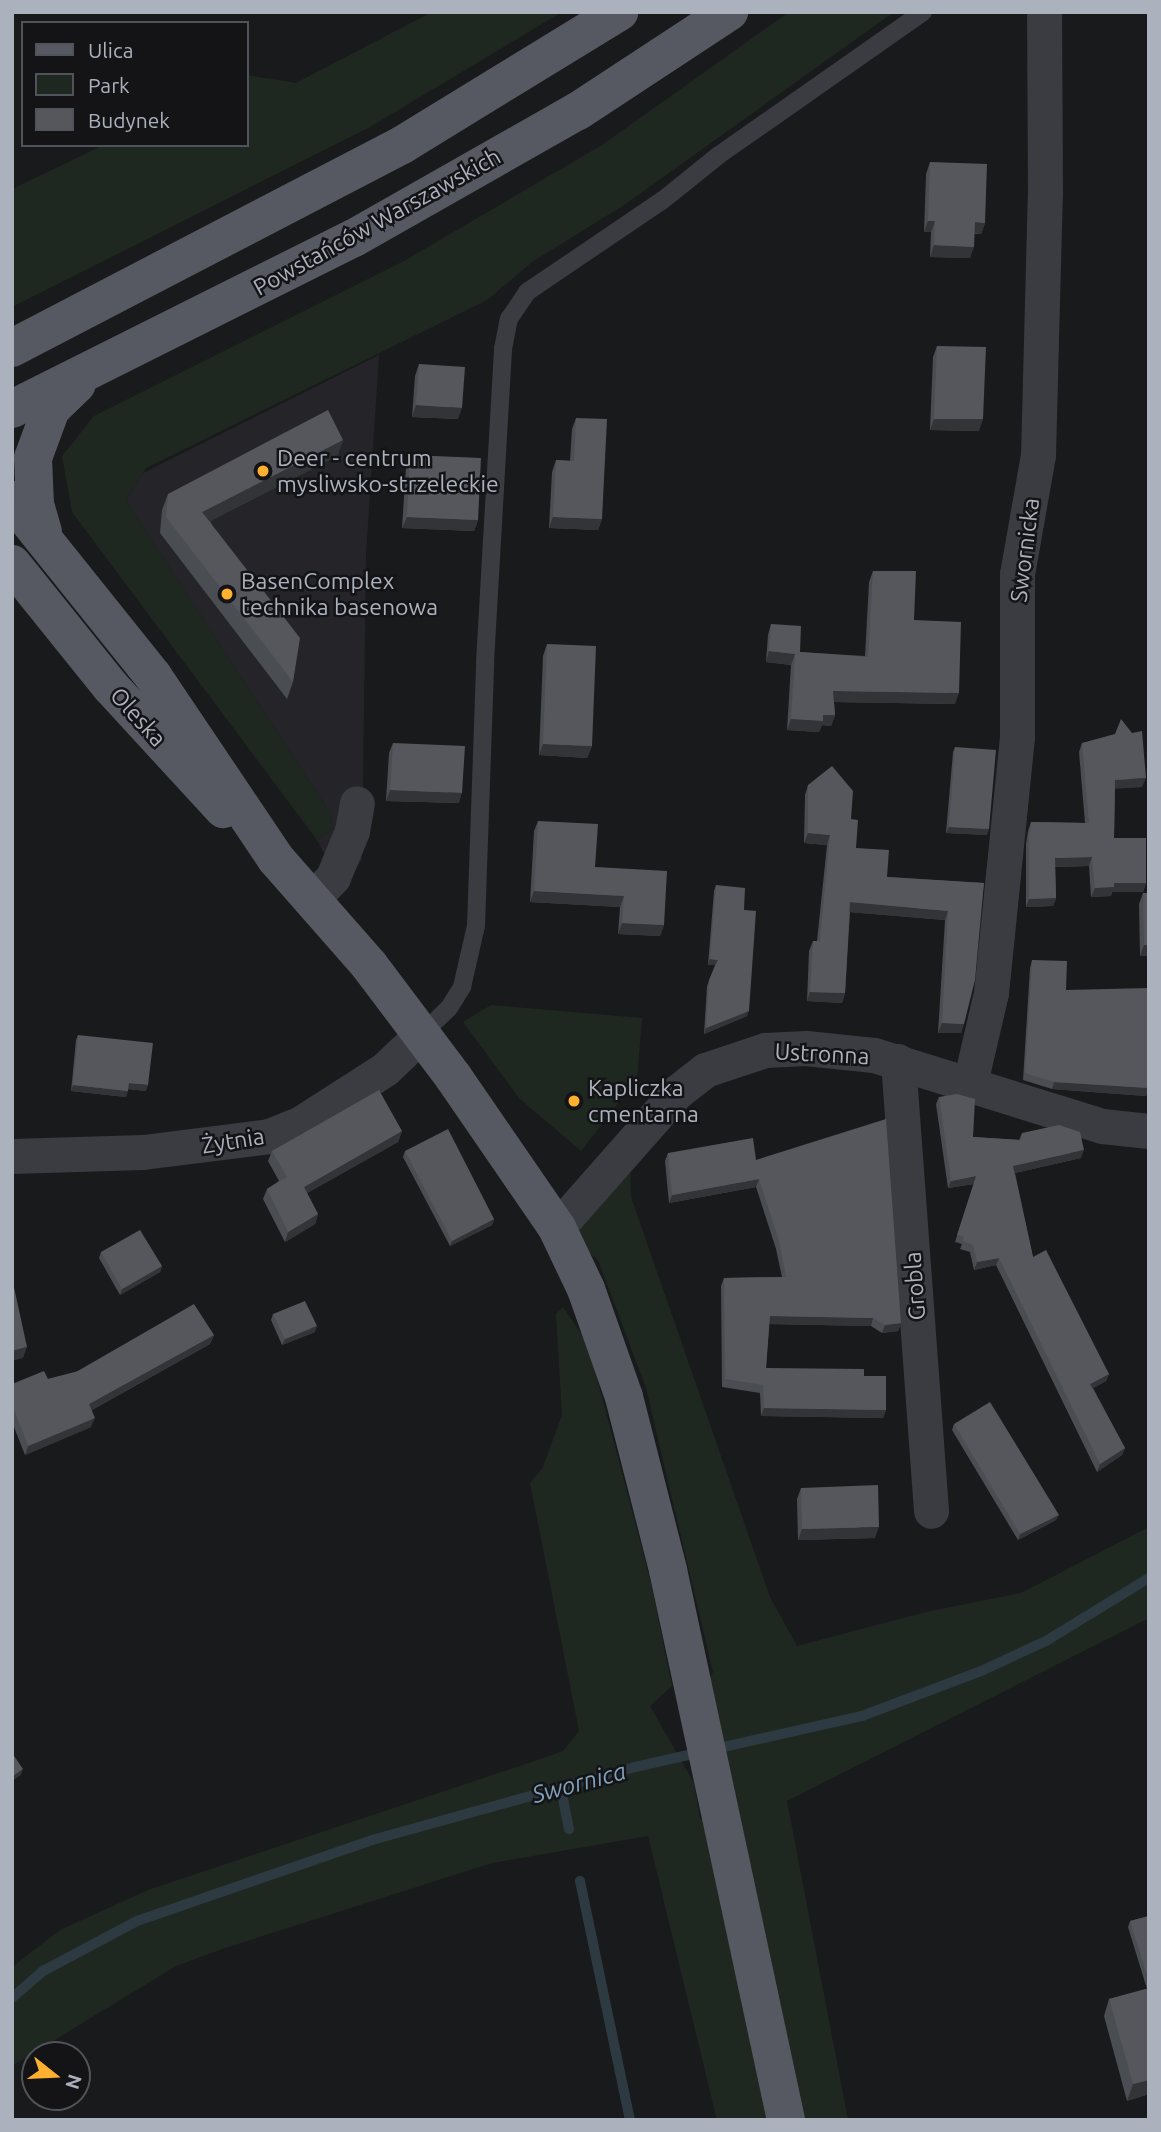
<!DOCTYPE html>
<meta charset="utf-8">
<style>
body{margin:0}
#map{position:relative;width:1161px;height:2132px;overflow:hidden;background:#191a1c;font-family:Ubuntu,sans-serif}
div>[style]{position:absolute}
.built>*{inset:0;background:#252529}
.green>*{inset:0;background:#1f2820}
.stream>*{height:10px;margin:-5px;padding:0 5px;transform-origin:5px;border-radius:5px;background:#2e3a42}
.lane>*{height:18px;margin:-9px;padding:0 9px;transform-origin:9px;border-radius:9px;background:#3a3c42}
.street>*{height:35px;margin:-17.5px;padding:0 17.5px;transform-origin:17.5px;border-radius:17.5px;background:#3a3c42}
.primary>*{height:38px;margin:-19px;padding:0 19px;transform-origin:19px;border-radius:19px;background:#565961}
.wall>*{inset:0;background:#4a4d51}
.shaded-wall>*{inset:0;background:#323437}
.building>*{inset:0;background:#55575d}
.dots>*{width:19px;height:19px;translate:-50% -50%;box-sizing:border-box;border:4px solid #141417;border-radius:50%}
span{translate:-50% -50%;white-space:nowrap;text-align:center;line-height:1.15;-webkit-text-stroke:5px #141417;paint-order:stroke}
.street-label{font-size:23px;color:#abb1bd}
.poi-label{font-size:23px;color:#abb1bd}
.left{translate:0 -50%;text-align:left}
.water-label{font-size:24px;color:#7fa1bb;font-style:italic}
.frame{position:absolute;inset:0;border:14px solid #abb1bd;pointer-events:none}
.legend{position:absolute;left:21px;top:21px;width:228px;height:126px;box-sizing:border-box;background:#141417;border:2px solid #505359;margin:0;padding:9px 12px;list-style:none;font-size:21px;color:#abb1bd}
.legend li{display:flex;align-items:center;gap:14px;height:35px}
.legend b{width:35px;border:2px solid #505359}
.north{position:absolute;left:21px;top:2041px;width:70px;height:70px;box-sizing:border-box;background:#141417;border:2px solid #505359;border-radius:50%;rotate:108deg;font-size:19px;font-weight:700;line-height:28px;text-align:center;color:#abb1bd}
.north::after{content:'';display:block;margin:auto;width:24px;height:32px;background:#ffb02f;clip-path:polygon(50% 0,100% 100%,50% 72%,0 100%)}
</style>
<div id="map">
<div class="built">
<div style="clip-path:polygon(379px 355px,366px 554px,362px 860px,342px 887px,317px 840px,333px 829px,329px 811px,126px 501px,143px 473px)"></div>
</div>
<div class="green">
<div style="clip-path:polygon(432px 12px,562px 12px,370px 127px,12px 307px,12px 189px,104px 145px,247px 145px,247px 75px,296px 83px)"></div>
<div style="clip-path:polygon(789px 12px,894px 12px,624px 205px,532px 262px,487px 300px,146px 468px,126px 501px,329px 811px,333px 829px,317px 840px,72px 512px,62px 456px,94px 416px,404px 261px,602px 145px)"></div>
<div style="clip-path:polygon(491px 1005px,642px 1018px,637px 1079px,581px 1151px,519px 1098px,463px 1022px)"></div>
<div style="clip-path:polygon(630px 1144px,631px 1197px,770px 1597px,797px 1646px,926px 1612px,1021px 1593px,1149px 1527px,1149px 1618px,787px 1801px,848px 2120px,717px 2120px,648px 1836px,492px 1863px,225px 1948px,176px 1966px,12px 2066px,12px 1967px,60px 1930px,148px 1890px,543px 1758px,563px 1751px,579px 1731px,530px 1483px,543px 1467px,562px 1415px,556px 1314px,563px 1307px,582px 1335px,594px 1367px,651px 1583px,672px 1686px,650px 1706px,694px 1783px,700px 1819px,721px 1813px,697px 1702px,713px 1672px,646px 1388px,598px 1260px,557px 1228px)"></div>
</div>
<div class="stream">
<div style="left:561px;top:1789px;width:41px;rotate:78.7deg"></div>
<div style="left:580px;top:1881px;width:244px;rotate:78.2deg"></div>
<div style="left:12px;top:1998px;width:41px;rotate:-41.1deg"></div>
<div style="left:43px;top:1971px;width:106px;rotate:-28deg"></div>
<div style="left:137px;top:1921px;width:249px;rotate:-19deg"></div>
<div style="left:372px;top:1840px;width:273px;rotate:-15.5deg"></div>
<div style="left:635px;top:1767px;width:233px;rotate:-12.7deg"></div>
<div style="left:862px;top:1716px;width:127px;rotate:-20.7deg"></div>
<div style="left:981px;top:1671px;width:72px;rotate:-24.8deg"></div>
<div style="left:1046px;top:1641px;width:121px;rotate:-31.5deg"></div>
</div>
<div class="lane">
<div style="left:422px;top:1034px;width:37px;rotate:-44deg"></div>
<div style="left:449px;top:1008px;width:25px;rotate:-58deg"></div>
<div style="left:462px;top:987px;width:63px;rotate:-77.1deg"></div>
<div style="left:476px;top:926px;width:264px;rotate:-88deg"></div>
<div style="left:485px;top:662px;width:314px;rotate:-86.7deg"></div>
<div style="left:503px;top:349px;width:31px;rotate:-79deg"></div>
<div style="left:509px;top:319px;width:32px;rotate:-56deg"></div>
<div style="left:527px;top:292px;width:164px;rotate:-34.1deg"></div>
<div style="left:663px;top:200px;width:72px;rotate:-38.8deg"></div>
<div style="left:719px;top:155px;width:249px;rotate:-35deg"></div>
</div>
<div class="street">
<div style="left:311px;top:900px;width:32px;rotate:-46deg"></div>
<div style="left:333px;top:877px;width:50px;rotate:-67.6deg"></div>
<div style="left:352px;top:831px;width:28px;rotate:-80deg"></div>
<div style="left:898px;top:1061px;width:451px;rotate:85.8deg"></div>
<div style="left:970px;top:1083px;width:92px;rotate:-76.9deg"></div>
<div style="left:991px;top:993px;width:258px;rotate:-84.2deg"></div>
<div style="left:1017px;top:736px;width:162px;rotate:-90deg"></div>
<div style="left:1017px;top:574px;width:121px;rotate:-80deg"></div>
<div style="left:1038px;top:455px;width:261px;rotate:-88.5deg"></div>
<div style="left:1045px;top:194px;width:182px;rotate:-90.3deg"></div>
<div style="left:12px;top:1156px;width:131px;rotate:-1.7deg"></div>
<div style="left:143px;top:1152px;width:127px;rotate:-7.2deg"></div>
<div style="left:269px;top:1136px;width:35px;rotate:-22deg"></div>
<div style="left:301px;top:1123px;width:100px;rotate:-32.7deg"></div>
<div style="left:385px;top:1069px;width:51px;rotate:-43.4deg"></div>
<div style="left:557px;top:1228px;width:181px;rotate:-48.6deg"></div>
<div style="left:677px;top:1092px;width:36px;rotate:-38deg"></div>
<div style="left:705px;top:1070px;width:63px;rotate:-18.4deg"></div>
<div style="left:765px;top:1050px;width:41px;rotate:-2.8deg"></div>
<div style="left:806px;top:1048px;width:68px;rotate:5.9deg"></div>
<div style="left:874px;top:1055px;width:239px;rotate:17.3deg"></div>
<div style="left:1102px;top:1126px;width:47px;rotate:6.1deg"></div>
</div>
<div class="primary">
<div style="left:12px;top:348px;width:440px;rotate:-27.5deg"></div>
<div style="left:402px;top:145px;width:255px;rotate:-31.5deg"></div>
<div style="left:12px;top:409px;width:382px;rotate:-26.6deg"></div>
<div style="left:354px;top:238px;width:257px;rotate:-29.6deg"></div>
<div style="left:578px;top:111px;width:181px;rotate:-33.3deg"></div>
<div style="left:12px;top:500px;width:226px;rotate:51.3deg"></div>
<div style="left:153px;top:676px;width:220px;rotate:56.1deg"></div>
<div style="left:276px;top:859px;width:141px;rotate:48.7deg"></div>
<div style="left:369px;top:965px;width:141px;rotate:53deg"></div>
<div style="left:454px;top:1078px;width:182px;rotate:55.5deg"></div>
<div style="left:557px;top:1228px;width:68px;rotate:64.6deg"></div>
<div style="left:586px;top:1289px;width:114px;rotate:70.6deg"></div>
<div style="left:624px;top:1397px;width:179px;rotate:75.7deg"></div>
<div style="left:668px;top:1570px;width:563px;rotate:77.89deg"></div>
<div style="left:43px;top:532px;width:29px;rotate:-106deg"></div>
<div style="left:35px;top:504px;width:46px;rotate:-92.5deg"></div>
<div style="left:33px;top:458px;width:52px;rotate:-69.8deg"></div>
<div style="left:51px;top:409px;width:36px;rotate:-44deg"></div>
<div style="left:12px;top:564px;width:158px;rotate:51.2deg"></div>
<div style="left:111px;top:687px;width:166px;rotate:47.4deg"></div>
</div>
<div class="wall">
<div style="clip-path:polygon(930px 162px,985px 223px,981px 234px,974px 234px,970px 258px,930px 257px,931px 232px,924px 232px,926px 174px)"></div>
<div style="clip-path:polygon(937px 346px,979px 431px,930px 430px,933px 357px)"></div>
<div style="clip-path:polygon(419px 364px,458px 419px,412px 417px,415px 376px)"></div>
<div style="clip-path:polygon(576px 418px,602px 519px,598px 530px,549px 528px,552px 472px,556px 460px,570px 461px,572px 429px)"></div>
<div style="clip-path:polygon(343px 440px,337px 456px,210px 521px,293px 682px,287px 699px,160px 533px,162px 510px,168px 494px)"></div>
<div style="clip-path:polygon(410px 455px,478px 520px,474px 531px,402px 528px,406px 467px)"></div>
<div style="clip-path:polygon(873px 571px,914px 620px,955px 704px,834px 702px,835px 715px,831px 726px,822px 725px,819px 732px,787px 730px,791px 665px,766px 662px,768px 635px,771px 624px,800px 652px,865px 656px,869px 582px)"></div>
<div style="clip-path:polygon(547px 644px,592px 746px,587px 758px,539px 755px,543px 656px)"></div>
<div style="clip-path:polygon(393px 743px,459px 803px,386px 801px,389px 753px)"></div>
<div style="clip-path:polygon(1082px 743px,1142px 787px,1115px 788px,1114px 838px,1146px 883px,1143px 892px,1112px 892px,1111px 896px,1091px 897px,1089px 866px,1055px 867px,1056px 898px,1053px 906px,1026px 907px,1026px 844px,1028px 831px,1031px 822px,1085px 823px,1079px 752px)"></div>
<div style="clip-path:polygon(955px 747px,987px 835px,946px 833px,953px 752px)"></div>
<div style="clip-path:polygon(808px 785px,851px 819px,856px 848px,887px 877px,984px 883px,961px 1033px,938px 1033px,945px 920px,850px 912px,845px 993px,842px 1003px,807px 1001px,809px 951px,813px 941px,817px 941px,827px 845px,804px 843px,805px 795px)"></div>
<div style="clip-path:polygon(538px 821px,664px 925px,660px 936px,618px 934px,620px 907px,530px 902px,534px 831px)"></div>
<div style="clip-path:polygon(716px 885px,744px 910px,747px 1016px,704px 1034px,707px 986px,715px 965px,708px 965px,714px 891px)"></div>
<div style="clip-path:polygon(1143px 893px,1149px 956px,1140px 956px,1139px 904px)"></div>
<div style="clip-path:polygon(1032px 960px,1066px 990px,1149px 1088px,1146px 1096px,1052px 1089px,1023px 1080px,1030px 968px)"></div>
<div style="clip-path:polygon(78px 1035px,146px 1091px,128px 1089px,126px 1097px,71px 1091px,76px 1040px)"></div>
<div style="clip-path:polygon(939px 1097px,973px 1137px,1019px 1140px,1022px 1133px,1081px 1158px,1015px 1173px,1033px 1257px,1109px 1374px,1106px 1381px,1093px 1388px,1125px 1448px,1122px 1455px,1097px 1472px,996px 1265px,974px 1270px,970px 1252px,960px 1249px,962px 1244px,955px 1242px,974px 1184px,948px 1188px,936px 1104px)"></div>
<div style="clip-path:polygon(402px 1131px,398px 1142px,307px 1193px,318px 1214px,315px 1224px,285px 1242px,263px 1199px,267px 1189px,279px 1181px,268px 1161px,272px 1151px)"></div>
<div style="clip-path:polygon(405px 1151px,494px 1219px,492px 1225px,450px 1246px,403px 1157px)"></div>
<div style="clip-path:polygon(668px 1153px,756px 1160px,901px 1323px,898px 1331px,882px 1333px,871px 1326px,769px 1324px,766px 1368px,864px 1376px,886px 1410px,883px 1418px,761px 1416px,760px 1393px,722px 1387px,721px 1286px,724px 1278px,782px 1277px,776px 1249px,756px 1187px,669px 1203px,665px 1161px)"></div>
<div style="clip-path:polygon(101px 1252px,162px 1266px,160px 1272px,120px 1295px,99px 1258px)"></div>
<div style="clip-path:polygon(273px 1314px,315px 1332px,282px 1345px,271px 1320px)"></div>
<div style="clip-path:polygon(214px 1335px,210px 1344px,92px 1410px,91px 1427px,25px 1455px,12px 1422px,12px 1384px,48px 1379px)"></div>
<div style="clip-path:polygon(954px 1424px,1056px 1520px,1018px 1540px,952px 1430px)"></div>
<div style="clip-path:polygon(801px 1488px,875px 1538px,798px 1540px,797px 1499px)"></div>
<div style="clip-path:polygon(1149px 1916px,1149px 2094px,1127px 2101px,1104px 2016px,1109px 1999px,1147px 1989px,1128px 1927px,1130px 1921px)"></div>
</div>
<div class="shaded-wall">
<div style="clip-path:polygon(928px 221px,935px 221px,931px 232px,924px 232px)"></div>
<div style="clip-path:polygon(975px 222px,985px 223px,981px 234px,970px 233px)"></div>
<div style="clip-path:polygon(934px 245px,974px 247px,970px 258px,930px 257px)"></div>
<div style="clip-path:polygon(416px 405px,462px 408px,458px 419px,412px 417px)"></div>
<div style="clip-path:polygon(934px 419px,983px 419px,979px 431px,930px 430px)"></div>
<div style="clip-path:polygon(343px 440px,337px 456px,196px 528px,202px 512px)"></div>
<div style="clip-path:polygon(407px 517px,478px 520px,474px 531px,402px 528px)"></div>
<div style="clip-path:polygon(553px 517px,602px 519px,598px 530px,549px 528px)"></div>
<div style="clip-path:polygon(769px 651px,795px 654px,791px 665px,766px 662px)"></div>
<div style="clip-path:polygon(833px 691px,959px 693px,955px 704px,830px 702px)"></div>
<div style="clip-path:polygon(823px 715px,835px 715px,831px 726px,822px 725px,819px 732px,787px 730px,791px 719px)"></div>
<div style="clip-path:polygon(543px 744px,592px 746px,587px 758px,539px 755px)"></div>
<div style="clip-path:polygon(1146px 778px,1142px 787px,1112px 789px,1115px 780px)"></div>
<div style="clip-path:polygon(390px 790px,462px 793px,459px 803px,386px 801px)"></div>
<div style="clip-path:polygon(949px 827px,989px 829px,987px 835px,946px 833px)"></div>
<div style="clip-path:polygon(808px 833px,830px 835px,827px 845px,804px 843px)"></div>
<div style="clip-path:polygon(1092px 857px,1089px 866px,1052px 867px,1055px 858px)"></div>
<div style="clip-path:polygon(1114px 883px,1146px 883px,1143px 892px,1112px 892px,1111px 896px,1091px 897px,1095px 888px)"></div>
<div style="clip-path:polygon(534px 891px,624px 896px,620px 907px,530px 902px)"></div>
<div style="clip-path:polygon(1056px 898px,1053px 906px,1026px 907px,1029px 899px)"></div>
<div style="clip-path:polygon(850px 902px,948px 911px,945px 920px,847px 912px)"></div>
<div style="clip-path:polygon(622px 923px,664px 925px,660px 936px,618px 934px)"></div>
<div style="clip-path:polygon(1144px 945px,1149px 945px,1149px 956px,1140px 956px)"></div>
<div style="clip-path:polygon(710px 959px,718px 960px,715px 965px,708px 965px)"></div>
<div style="clip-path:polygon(810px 992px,845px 993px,842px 1003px,807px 1001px)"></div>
<div style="clip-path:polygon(749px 1011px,747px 1016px,704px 1034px,706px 1028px)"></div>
<div style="clip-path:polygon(942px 1023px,964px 1024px,961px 1033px,938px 1033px)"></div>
<div style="clip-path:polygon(1054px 1082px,1149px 1088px,1146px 1096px,1052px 1089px)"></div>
<div style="clip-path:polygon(129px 1083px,148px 1085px,146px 1091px,127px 1089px)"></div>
<div style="clip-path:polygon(73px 1085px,128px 1091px,126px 1097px,71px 1091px)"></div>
<div style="clip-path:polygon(402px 1131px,398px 1142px,300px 1197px,304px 1187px)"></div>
<div style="clip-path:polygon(1084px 1150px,1081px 1158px,1010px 1174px,1013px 1166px)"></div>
<div style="clip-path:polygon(976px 1176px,974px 1184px,948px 1188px,951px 1181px)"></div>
<div style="clip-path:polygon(759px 1179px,756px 1187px,669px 1203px,672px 1195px)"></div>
<div style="clip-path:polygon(318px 1214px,315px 1224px,285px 1242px,288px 1232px)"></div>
<div style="clip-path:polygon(494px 1219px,492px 1225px,450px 1246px,452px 1241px)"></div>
<div style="clip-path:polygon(999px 1258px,996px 1265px,974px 1270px,977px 1262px)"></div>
<div style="clip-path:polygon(162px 1266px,160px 1272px,120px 1295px,122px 1289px)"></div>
<div style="clip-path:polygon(770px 1316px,873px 1318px,871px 1326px,767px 1324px)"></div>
<div style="clip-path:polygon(901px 1323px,898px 1331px,882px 1333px,885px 1325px)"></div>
<div style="clip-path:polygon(317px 1326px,315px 1332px,282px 1345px,285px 1339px)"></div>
<div style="clip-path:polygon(214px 1335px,210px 1344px,86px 1413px,89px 1404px)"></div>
<div style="clip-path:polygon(27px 1347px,23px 1358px,12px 1361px,12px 1351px)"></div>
<div style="clip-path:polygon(1109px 1374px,1106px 1381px,1088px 1391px,1090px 1384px)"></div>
<div style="clip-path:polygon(764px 1408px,886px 1410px,883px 1418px,761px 1416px)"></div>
<div style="clip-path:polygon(95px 1418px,91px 1427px,25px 1455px,28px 1446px)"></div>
<div style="clip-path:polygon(1125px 1448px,1122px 1455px,1097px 1472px,1100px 1464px)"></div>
<div style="clip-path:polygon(1059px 1515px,1056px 1520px,1018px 1540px,1020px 1534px)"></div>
<div style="clip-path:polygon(879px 1527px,875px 1538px,798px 1540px,802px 1529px)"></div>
<div style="clip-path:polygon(23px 1769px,21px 1775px,12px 1781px,12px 1777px)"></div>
<div style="clip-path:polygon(1149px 2080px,1149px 2094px,1127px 2101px,1133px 2084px)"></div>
</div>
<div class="building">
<div style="clip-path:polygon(930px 162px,987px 164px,985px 223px,975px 222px,974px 247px,934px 245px,935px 221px,928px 221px)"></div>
<div style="clip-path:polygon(937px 346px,986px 347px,983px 419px,934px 419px)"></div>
<div style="clip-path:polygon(419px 364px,465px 367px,462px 408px,416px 405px)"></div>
<div style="clip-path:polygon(328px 410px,343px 440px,202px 512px,300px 638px,293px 682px,166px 517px,168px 494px)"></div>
<div style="clip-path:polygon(576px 418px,607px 419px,602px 519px,553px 517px,556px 460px,574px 461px)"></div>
<div style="clip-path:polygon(410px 455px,481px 458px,478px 520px,407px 517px)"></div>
<div style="clip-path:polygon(873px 571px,916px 571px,914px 620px,961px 622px,959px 693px,833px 691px,835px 715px,823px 715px,823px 721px,791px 719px,795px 654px,769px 651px,771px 624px,801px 626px,800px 652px,868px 657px)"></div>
<div style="clip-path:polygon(547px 644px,596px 646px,592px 746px,543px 744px)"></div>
<div style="clip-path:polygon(1121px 719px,1132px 733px,1142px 731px,1146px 778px,1115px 780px,1114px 838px,1146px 838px,1146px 883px,1114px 883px,1114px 857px,1114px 887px,1095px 888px,1092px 857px,1055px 858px,1056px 898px,1029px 899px,1029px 836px,1031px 822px,1089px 823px,1082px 743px,1115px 734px)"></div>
<div style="clip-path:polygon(393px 743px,465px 746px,462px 793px,390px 790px)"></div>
<div style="clip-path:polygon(955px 747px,996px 750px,989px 829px,949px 827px)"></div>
<div style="clip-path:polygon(832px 766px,853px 791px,851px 819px,858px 820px,856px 848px,889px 850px,887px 877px,984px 883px,975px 980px,964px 1024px,942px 1023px,948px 911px,850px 902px,845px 993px,810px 992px,813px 941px,820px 941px,830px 835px,808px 833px,808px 785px)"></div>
<div style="clip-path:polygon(538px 821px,598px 824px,595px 867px,667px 871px,664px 925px,622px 923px,624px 896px,534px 891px)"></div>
<div style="clip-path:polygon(716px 885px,745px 888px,744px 910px,756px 911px,749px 1011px,706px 1028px,709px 980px,718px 960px,710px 959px)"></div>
<div style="clip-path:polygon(1143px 893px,1149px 893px,1149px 945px,1144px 945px)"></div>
<div style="clip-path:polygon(1032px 960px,1067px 961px,1066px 990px,1149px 988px,1149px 1088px,1054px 1082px,1025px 1073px)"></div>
<div style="clip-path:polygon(78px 1035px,153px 1043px,148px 1085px,129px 1083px,128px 1091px,73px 1085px)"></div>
<div style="clip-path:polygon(379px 1090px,402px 1131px,304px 1187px,318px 1214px,288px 1232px,267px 1189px,287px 1177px,272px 1151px)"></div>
<div style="clip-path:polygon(957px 1094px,975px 1099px,973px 1137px,1021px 1140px,1022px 1133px,1059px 1125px,1080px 1132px,1084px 1150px,1013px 1166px,1033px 1257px,1046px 1250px,1109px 1374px,1090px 1384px,1125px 1448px,1100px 1464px,999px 1258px,977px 1262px,973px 1245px,963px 1241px,964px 1237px,957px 1235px,976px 1176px,951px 1181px,939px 1097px)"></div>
<div style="clip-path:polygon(886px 1119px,901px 1323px,885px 1325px,873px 1318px,770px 1316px,766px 1368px,864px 1369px,864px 1376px,886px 1376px,886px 1410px,764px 1408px,763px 1385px,725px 1379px,724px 1278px,786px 1277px,779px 1241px,759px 1179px,672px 1195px,668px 1153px,753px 1138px,756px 1160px)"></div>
<div style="clip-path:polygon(448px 1129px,494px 1219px,452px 1241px,405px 1151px)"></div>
<div style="clip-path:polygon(140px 1230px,162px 1266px,122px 1289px,101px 1252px)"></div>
<div style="clip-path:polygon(12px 1278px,27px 1347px,12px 1351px)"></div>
<div style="clip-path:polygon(305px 1301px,317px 1326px,285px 1339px,273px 1314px)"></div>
<div style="clip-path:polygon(194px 1304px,214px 1335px,89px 1404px,95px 1418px,28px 1446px,12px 1404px,12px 1384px,44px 1371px,48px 1379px,76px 1372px)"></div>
<div style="clip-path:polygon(990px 1402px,1059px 1515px,1020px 1534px,954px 1424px)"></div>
<div style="clip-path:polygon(878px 1485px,879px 1527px,802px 1529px,801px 1488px)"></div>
<div style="clip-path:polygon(12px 1753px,23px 1769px,12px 1777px)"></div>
<div style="clip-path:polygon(1149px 1916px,1149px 1982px,1130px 1921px)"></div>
<div style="clip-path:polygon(1149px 1988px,1149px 2080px,1133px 2084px,1109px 1999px)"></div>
</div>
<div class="dots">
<div style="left:263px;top:471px;background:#ffb02f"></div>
<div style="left:227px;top:594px;background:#ffb02f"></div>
<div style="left:574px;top:1101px;background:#ffb02f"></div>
</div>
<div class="street-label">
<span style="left:377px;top:222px;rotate:-29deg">Powstańców Warszawskich</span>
<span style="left:1025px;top:550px;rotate:-83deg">Swornicka</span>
<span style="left:138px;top:717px;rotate:48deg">Oleska</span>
<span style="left:822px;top:1054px;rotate:3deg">Ustronna</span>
<span style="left:233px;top:1141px;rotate:-9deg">Żytnia</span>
<span style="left:915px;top:1286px;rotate:-94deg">Grobla</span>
</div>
<div class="poi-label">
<span class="left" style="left:277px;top:471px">Deer - centrum<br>mysliwsko-strzeleckie</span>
<span class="left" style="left:241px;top:594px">BasenComplex<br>technika basenowa</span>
<span class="left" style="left:588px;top:1101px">Kapliczka<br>cmentarna</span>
</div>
<div class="water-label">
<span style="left:579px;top:1783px;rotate:-15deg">Swornica</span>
</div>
<div class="frame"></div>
<ul class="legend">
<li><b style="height:9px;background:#565961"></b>Ulica</li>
<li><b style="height:19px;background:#1f2820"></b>Park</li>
<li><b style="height:19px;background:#55575d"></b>Budynek</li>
</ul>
<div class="north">N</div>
</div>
